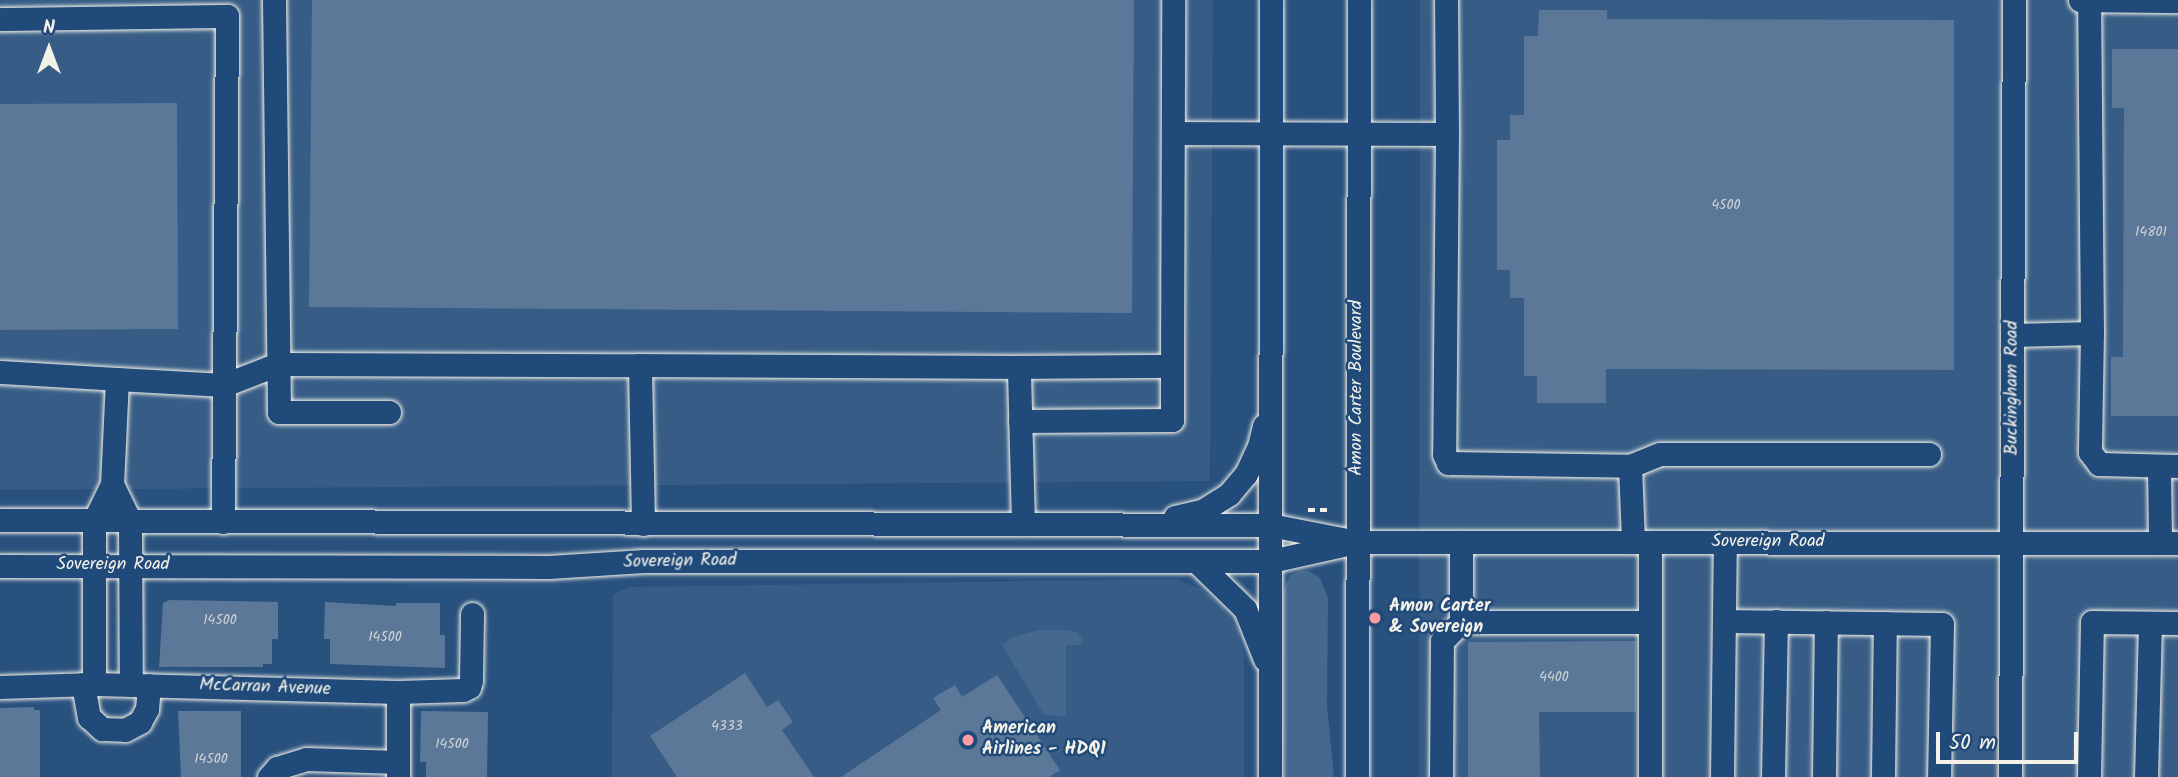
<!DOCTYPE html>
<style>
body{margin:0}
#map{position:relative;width:2178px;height:777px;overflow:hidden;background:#28517e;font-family:Kalam,sans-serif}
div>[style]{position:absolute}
.built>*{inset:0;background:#375d86}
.green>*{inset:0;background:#45688e}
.building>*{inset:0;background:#5b7899}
.path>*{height:3.5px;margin-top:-1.75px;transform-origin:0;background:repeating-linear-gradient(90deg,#f4f1e8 0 7px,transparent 0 12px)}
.roads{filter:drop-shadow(0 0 2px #f4f1e8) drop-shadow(0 0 2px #f4f1e8)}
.minor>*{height:23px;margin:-11.5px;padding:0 11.5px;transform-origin:11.5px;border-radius:11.5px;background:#1f4a7a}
.dots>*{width:19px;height:19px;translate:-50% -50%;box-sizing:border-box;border:4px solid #1f4a7a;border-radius:50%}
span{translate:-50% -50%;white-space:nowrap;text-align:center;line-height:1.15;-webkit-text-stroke:5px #1f4a7a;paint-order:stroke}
.number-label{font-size:14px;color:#ced3d4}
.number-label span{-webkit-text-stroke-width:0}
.street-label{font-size:18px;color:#f4f1e8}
.poi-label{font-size:18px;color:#f4f1e8;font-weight:700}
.left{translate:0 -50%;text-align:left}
.north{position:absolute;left:14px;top:14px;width:70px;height:70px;-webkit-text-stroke:5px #1f4a7a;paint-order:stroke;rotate:0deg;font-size:19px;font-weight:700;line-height:28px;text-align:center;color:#f4f1e8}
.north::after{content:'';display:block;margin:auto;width:24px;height:32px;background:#f4f1e8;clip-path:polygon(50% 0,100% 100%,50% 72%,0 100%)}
.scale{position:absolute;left:1936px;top:732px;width:142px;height:32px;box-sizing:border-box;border:4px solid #f4f1e8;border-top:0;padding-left:9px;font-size:21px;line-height:24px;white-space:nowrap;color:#f4f1e8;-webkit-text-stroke:5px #1f4a7a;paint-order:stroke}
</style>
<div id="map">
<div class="built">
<div style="clip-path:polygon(0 0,1213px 0,1210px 481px,0 490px)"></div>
<div style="clip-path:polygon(1420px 0,2178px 0,2178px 777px,1419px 777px)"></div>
<div style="clip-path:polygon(1175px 579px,1201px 589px,1222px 606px,1237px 629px,1244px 655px,1244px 777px,612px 777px,613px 595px,629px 587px)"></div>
</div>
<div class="green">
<div style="clip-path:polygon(1301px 571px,1309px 571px,1320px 578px,1328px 598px,1327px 707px,1334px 777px,1284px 777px,1283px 592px,1290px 575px)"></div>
<div style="clip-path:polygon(1040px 630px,1067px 630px,1076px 632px,1083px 640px,1081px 645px,1066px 645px,1066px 716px,1044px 715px,1002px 645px,1013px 637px)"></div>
</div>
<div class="building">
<div style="clip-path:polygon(312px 0,1134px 0,1132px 313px,309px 307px)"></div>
<div style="clip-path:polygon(1539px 10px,1607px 10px,1607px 19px,1954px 20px,1954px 370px,1606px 369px,1606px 403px,1537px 403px,1537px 376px,1524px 376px,1524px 298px,1510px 298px,1510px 270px,1497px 270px,1497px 140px,1510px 140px,1510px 115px,1524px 115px,1524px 36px,1538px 36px)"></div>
<div style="clip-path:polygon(2112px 49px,2178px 49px,2178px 416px,2111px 416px,2111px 357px,2123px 357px,2124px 108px,2112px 108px)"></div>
<div style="clip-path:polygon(177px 103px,178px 329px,0 330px,0 104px)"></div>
<div style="clip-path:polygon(170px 600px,278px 602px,278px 639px,272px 639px,272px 664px,263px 664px,263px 667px,159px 667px,163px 603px)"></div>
<div style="clip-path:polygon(325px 602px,396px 606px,396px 603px,440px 603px,440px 635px,445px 635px,445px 668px,330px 664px,330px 639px,324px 639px)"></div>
<div style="clip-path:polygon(1636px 641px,1636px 712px,1539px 712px,1540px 777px,1468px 777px,1468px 642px)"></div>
<div style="clip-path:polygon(745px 673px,767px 707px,778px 700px,793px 722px,782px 730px,814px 777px,677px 777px,650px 736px)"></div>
<div style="clip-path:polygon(997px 675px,1060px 770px,1049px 777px,841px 777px,941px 710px,933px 698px,955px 685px,962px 697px)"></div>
<div style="clip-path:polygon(34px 707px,34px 710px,40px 710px,40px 777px,0 777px,0 708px)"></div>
<div style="clip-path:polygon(178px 711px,241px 711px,241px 777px,181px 777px)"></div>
<div style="clip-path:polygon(421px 711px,488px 712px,487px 777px,426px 777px,426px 762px,420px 762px)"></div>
</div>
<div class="path">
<div style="left:1308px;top:510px;width:22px"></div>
</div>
<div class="roads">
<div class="minor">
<div style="left:274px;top:0;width:412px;rotate:89.3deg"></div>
<div style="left:279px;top:412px;width:110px"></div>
<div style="left:2080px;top:0;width:98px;rotate:0.6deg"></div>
<div style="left:0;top:19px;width:227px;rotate:-0.8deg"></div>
<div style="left:227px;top:16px;width:506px;rotate:90.45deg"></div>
<div style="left:1173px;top:133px;width:274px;rotate:0.2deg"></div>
<div style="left:1447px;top:134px;width:134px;rotate:-90.4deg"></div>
<div style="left:1447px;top:134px;width:320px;rotate:90.5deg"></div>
<div style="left:1444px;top:454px;width:10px;rotate:66deg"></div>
<div style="left:1448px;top:463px;width:182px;rotate:0.9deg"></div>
<div style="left:1630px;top:466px;width:32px;rotate:-22deg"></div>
<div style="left:1660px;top:454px;width:269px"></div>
<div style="left:2092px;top:333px;width:119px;rotate:91deg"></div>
<div style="left:2090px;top:452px;width:15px;rotate:53deg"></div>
<div style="left:2099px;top:464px;width:79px;rotate:1.5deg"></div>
<div style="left:2013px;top:335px;width:79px;rotate:-1.5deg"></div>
<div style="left:2092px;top:333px;width:332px;rotate:-90.5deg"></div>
<div style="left:0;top:372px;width:117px;rotate:3.4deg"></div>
<div style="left:117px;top:379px;width:105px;rotate:92.7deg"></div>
<div style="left:112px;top:484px;width:41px;rotate:115.9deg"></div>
<div style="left:94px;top:521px;width:163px;rotate:90deg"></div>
<div style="left:117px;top:379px;width:107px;rotate:3.2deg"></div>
<div style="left:224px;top:385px;width:58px;rotate:-21.3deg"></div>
<div style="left:278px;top:364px;width:362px;rotate:0.2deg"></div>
<div style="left:1020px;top:421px;width:152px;rotate:-0.4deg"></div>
<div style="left:1172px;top:420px;width:54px;rotate:-90deg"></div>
<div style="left:1630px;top:466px;width:76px;rotate:87.7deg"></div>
<div style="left:2159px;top:467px;width:76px;rotate:89.2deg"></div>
<div style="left:112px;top:484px;width:41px;rotate:64.1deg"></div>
<div style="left:130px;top:521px;width:164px;rotate:89.7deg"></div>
<div style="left:1175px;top:517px;width:28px;rotate:-13deg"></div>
<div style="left:1202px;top:511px;width:32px;rotate:-32deg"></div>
<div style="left:1229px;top:494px;width:26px;rotate:-50deg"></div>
<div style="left:1246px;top:474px;width:31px;rotate:-65deg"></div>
<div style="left:1259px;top:446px;width:21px;rotate:-76deg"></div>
<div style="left:0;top:520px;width:1270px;rotate:0.23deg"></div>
<div style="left:1270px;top:525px;width:89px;rotate:11.1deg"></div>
<div style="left:1357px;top:542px;width:821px;rotate:0.07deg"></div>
<div style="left:643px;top:524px;width:159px;rotate:-91.1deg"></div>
<div style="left:640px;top:365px;width:379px;rotate:0.3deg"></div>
<div style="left:1023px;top:524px;width:157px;rotate:-91.5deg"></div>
<div style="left:1019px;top:367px;width:153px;rotate:-0.4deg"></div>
<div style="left:1172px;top:366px;width:366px;rotate:-89.8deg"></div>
<div style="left:1196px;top:561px;width:69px;rotate:44.4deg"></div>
<div style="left:1245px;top:609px;width:54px;rotate:68.2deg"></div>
<div style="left:0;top:566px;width:549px;rotate:0.1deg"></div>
<div style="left:549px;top:567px;width:95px;rotate:-3.6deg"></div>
<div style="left:644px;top:561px;width:627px"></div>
<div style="left:1271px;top:561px;width:78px;rotate:-12.6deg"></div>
<div style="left:1724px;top:621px;width:218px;rotate:0.8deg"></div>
<div style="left:1942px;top:624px;width:153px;rotate:91.1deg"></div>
<div style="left:1461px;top:622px;width:189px"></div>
<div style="left:83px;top:684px;width:34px;rotate:80deg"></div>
<div style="left:89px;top:717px;width:18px;rotate:43deg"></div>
<div style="left:102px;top:729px;width:23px;rotate:2deg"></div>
<div style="left:125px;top:730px;width:17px;rotate:-28deg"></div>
<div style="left:140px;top:722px;width:15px;rotate:-62deg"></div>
<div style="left:147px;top:709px;width:24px;rotate:-85deg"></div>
<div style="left:0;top:687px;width:94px;rotate:-1.8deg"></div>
<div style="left:94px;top:684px;width:304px;rotate:1.5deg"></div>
<div style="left:398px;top:692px;width:65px;rotate:-1.8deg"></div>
<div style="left:463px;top:690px;width:7px;rotate:-27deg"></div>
<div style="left:469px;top:687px;width:7px;rotate:-74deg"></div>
<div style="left:471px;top:680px;width:66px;rotate:-89.1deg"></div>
<div style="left:398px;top:776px;width:84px;rotate:-90deg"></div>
<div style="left:269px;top:777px;width:12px;rotate:-48deg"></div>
<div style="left:277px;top:768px;width:30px;rotate:-17deg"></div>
<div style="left:306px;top:759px;width:92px;rotate:1.9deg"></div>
<div style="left:1270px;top:777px;width:777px;rotate:-89.93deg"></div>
<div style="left:1357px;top:777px;width:777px;rotate:-89.85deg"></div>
<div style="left:1441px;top:777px;width:136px;rotate:-89.6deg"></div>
<div style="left:1442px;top:641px;width:27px;rotate:-45deg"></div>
<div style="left:1461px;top:622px;width:80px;rotate:-90deg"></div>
<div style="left:1650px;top:777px;width:235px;rotate:-90deg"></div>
<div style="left:1722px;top:777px;width:235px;rotate:-89.3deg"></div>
<div style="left:1773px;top:777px;width:156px;rotate:-88.9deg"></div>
<div style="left:1824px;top:777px;width:155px;rotate:-89.3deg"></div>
<div style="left:1883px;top:777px;width:154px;rotate:-89.3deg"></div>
<div style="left:2010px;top:777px;width:777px;rotate:-89.71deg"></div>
<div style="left:2089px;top:777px;width:155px;rotate:-88.9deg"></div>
<div style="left:2092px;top:622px;width:86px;rotate:0.7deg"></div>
<div style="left:2146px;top:777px;width:154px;rotate:-88.5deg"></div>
</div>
</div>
<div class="dots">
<div style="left:1375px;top:618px;background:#ff9aa2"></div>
<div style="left:968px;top:740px;background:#ff9aa2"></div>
</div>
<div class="number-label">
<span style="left:1726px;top:205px">4500</span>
<span style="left:2151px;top:232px">14801</span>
<span style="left:220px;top:620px">14500</span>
<span style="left:385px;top:637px">14500</span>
<span style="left:1554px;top:677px">4400</span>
<span style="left:727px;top:726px">4333</span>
<span style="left:452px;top:744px">14500</span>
<span style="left:211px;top:759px">14500</span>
</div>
<div class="street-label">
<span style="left:1357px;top:388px;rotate:-90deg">Amon Carter Boulevard</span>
<span style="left:2013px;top:388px;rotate:-90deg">Buckingham Road</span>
<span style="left:1768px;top:542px">Sovereign Road</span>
<span style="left:680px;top:562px;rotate:-1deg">Sovereign Road</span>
<span style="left:113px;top:565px">Sovereign Road</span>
<span style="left:265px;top:688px;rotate:2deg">McCarran Avenue</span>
</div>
<div class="poi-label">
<span class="left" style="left:1389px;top:618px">Amon Carter<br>&amp; Sovereign</span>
<span class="left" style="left:982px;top:740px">American<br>Airlines - HDQ1</span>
</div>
<div class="north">N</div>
<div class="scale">50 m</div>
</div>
